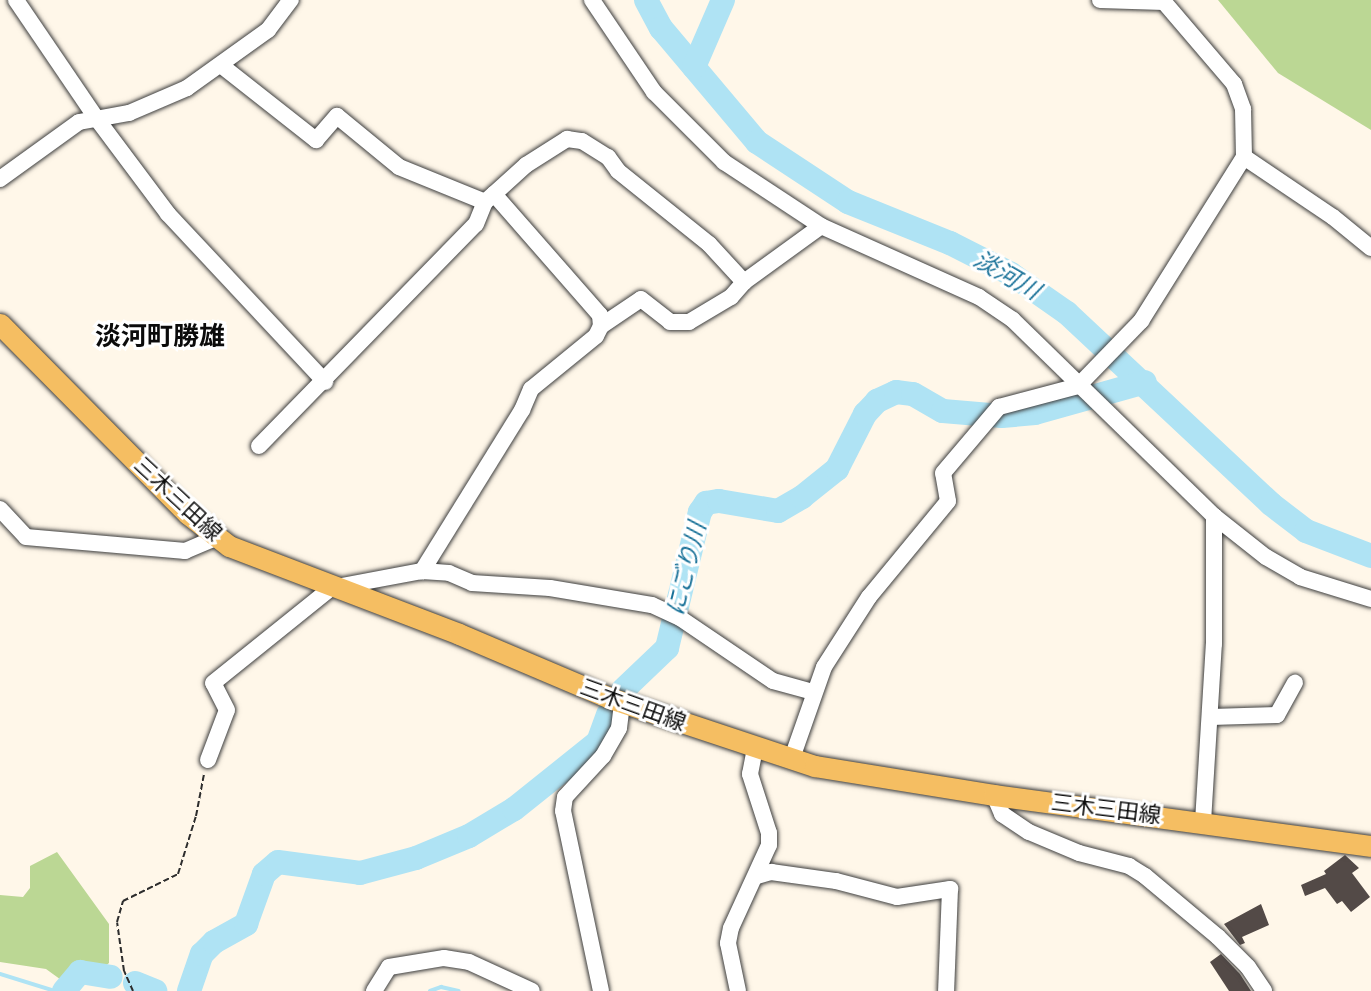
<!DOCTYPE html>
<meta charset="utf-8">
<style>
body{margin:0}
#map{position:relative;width:1371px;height:991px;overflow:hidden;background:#fff7e9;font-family:"Zilla Slab","Noto Sans JP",serif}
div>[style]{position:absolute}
.forest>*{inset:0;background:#bbd794}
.stream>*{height:4px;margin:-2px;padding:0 2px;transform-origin:2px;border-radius:2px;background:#afe3f4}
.river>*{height:24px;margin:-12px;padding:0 12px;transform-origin:12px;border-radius:12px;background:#afe3f4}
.building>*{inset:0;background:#534a47}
.path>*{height:2px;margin-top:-1px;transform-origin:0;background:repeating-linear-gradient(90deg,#2d2d2d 0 6px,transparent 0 9px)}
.roads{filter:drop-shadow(0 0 2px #3e3e3e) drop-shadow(0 0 2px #3e3e3e)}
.minor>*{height:16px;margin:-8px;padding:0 8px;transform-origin:8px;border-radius:8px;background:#fff}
.major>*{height:21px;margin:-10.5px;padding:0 10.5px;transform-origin:10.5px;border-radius:10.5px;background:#f5be62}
span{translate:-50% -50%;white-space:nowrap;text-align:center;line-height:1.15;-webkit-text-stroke:6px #fff;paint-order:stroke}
.street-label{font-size:22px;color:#0b0b0b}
.water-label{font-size:24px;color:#187198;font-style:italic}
.quarter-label{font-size:26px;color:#0b0b0b;font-weight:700}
</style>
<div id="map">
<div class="forest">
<div style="clip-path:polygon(1218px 0,1371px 0,1371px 130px,1278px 73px)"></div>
<div style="clip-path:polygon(57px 852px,109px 924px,109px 963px,75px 990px,46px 969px,0 962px,0 895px,23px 897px,30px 888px,30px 866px)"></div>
</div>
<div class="stream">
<div style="left:0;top:974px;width:58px;rotate:17.2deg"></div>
<div style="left:430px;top:991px;width:12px;rotate:-20deg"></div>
<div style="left:441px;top:987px;width:18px;rotate:13deg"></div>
</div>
<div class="river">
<div style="left:646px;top:0;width:32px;rotate:62deg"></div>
<div style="left:661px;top:28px;width:149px;rotate:49.9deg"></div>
<div style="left:757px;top:142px;width:109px;rotate:33.4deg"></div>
<div style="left:848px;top:202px;width:110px;rotate:21.9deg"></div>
<div style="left:950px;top:243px;width:68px;rotate:26.9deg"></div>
<div style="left:1011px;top:274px;width:68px;rotate:34.9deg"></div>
<div style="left:1067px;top:313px;width:279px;rotate:43.1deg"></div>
<div style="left:1271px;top:504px;width:44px;rotate:37.6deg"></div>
<div style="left:1306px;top:531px;width:70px;rotate:21deg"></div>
<div style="left:694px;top:67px;width:73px;rotate:-66.6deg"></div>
<div style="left:623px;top:690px;width:61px;rotate:-43.7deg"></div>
<div style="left:667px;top:648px;width:140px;rotate:-76.4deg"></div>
<div style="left:700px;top:512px;width:11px;rotate:-56deg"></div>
<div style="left:706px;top:503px;width:13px;rotate:-9deg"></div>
<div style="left:719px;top:501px;width:60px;rotate:9.6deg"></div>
<div style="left:778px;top:511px;width:28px;rotate:-30deg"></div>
<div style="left:802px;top:497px;width:45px;rotate:-38.7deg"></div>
<div style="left:837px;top:469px;width:62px;rotate:-63deg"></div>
<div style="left:865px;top:414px;width:18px;rotate:-47deg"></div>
<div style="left:877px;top:401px;width:21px;rotate:-25deg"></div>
<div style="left:896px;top:392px;width:17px;rotate:7deg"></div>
<div style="left:913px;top:394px;width:34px;rotate:30deg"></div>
<div style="left:943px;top:411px;width:59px;rotate:4.8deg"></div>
<div style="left:1002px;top:416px;width:33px;rotate:-5deg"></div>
<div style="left:1035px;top:413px;width:114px;rotate:-15.7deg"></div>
<div style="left:135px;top:983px;width:22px;rotate:22deg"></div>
<div style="left:64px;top:991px;width:25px;rotate:-50deg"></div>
<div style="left:80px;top:972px;width:31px;rotate:9deg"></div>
<div style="left:189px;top:991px;width:39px;rotate:-71deg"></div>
<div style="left:202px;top:954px;width:17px;rotate:-45deg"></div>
<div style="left:214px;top:942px;width:37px;rotate:-29deg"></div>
<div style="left:246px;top:924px;width:53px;rotate:-70.2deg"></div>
<div style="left:264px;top:874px;width:18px;rotate:-41deg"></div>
<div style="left:278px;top:862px;width:83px;rotate:7.6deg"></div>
<div style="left:360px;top:873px;width:58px;rotate:-15deg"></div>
<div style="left:416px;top:858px;width:57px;rotate:-22.5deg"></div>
<div style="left:469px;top:836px;width:52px;rotate:-31deg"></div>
<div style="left:514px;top:809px;width:107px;rotate:-38.6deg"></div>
<div style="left:598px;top:742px;width:29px;rotate:-70deg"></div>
</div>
<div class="building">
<div style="clip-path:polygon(1345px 855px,1359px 868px,1352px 873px,1370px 897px,1351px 912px,1342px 901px,1337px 904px,1325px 888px,1305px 896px,1301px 885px,1326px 874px,1324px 871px)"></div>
<div style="clip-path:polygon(1261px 904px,1269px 925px,1242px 937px,1245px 943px,1240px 945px,1224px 924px)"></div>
<div style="clip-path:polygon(1221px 954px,1240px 974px,1251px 991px,1229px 991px,1210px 962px)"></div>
</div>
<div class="path">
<div style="left:133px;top:991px;width:22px;rotate:-114deg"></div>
<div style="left:124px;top:971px;width:49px;rotate:-98.1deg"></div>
<div style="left:117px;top:922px;width:22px;rotate:-74deg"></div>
<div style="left:123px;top:901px;width:61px;rotate:-26.1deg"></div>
<div style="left:178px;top:874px;width:61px;rotate:-72.8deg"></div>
<div style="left:196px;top:816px;width:43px;rotate:-79.2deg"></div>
</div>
<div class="roads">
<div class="minor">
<div style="left:16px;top:0;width:144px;rotate:55.8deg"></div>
<div style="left:97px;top:119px;width:119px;rotate:53.2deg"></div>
<div style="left:168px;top:214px;width:230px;rotate:46.9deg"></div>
<div style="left:592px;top:0;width:111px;rotate:56deg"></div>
<div style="left:654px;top:92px;width:99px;rotate:45deg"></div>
<div style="left:724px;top:162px;width:116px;rotate:33.4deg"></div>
<div style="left:821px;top:226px;width:173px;rotate:24.2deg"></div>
<div style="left:979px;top:297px;width:41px;rotate:34.1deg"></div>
<div style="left:1013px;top:320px;width:281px;rotate:44.3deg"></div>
<div style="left:1214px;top:516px;width:66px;rotate:38.3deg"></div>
<div style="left:1266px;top:557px;width:39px;rotate:30deg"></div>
<div style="left:1300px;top:577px;width:74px;rotate:17.2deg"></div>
<div style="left:1100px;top:0;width:64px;rotate:1.8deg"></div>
<div style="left:1164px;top:2px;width:108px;rotate:49.5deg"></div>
<div style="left:1234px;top:84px;width:27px;rotate:70deg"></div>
<div style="left:1243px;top:109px;width:48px;rotate:88.8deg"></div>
<div style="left:222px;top:66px;width:120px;rotate:38.2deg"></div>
<div style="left:316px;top:140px;width:32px;rotate:-49deg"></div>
<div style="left:337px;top:116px;width:80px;rotate:39.4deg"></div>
<div style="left:399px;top:167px;width:93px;rotate:22.1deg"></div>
<div style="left:485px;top:202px;width:12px;rotate:-42deg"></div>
<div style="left:494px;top:194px;width:161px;rotate:48.8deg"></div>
<div style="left:600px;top:315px;width:11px;rotate:85deg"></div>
<div style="left:601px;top:326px;width:11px;rotate:117deg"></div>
<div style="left:596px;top:336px;width:84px;rotate:140.8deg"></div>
<div style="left:531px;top:389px;width:23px;rotate:113deg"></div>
<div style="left:522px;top:410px;width:190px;rotate:121.8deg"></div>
<div style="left:0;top:179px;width:97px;rotate:-35.8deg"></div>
<div style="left:79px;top:122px;width:51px;rotate:-10.2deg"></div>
<div style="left:129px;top:113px;width:63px;rotate:-23.3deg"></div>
<div style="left:187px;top:88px;width:100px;rotate:-35.6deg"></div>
<div style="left:268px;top:30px;width:38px;rotate:-53deg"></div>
<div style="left:494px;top:194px;width:43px;rotate:-42.2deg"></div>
<div style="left:526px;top:165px;width:49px;rotate:-32.4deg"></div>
<div style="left:567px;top:139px;width:15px;rotate:8deg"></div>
<div style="left:582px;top:141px;width:31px;rotate:32deg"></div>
<div style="left:608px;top:157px;width:17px;rotate:54deg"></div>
<div style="left:618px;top:171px;width:117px;rotate:38.7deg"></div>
<div style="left:709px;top:244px;width:52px;rotate:47.4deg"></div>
<div style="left:601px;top:326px;width:48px;rotate:-34deg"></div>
<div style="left:641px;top:299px;width:37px;rotate:38deg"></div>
<div style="left:670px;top:322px;width:19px"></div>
<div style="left:689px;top:322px;width:49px;rotate:-30.8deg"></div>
<div style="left:731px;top:297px;width:20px;rotate:-49deg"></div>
<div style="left:744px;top:282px;width:95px;rotate:-36deg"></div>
<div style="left:259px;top:446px;width:310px;rotate:-45.7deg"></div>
<div style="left:476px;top:224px;width:24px;rotate:-68deg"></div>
<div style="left:0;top:509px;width:38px;rotate:47deg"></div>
<div style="left:26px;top:537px;width:160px;rotate:5deg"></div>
<div style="left:185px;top:551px;width:34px;rotate:-23deg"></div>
<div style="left:1211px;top:717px;width:66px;rotate:-1.7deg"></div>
<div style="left:1277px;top:715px;width:37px;rotate:-61deg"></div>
<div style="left:792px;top:758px;width:96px;rotate:-70.6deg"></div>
<div style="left:824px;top:667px;width:83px;rotate:-57.3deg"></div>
<div style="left:869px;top:597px;width:124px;rotate:-50.5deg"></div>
<div style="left:948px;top:501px;width:28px;rotate:-100deg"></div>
<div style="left:943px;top:473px;width:87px;rotate:-49.7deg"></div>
<div style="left:999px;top:407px;width:82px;rotate:-14.9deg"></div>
<div style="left:1078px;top:386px;width:91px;rotate:-45.9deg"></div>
<div style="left:1141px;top:321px;width:194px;rotate:-57.9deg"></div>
<div style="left:1244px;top:157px;width:107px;rotate:34deg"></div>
<div style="left:1333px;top:217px;width:49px;rotate:39.2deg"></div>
<div style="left:208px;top:760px;width:53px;rotate:-69.2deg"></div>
<div style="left:227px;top:710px;width:30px;rotate:-117deg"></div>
<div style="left:213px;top:683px;width:151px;rotate:-38.8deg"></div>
<div style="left:331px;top:588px;width:93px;rotate:-10.6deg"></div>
<div style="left:422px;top:571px;width:27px;rotate:4deg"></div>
<div style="left:449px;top:573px;width:25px;rotate:23deg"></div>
<div style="left:472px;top:583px;width:78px;rotate:3.7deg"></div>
<div style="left:550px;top:588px;width:103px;rotate:9.5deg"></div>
<div style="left:652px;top:605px;width:31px;rotate:25deg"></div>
<div style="left:680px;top:618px;width:112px;rotate:34.1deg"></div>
<div style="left:773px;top:681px;width:41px;rotate:15.4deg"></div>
<div style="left:994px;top:795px;width:21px;rotate:67deg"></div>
<div style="left:1002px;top:814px;width:32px;rotate:34deg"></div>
<div style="left:1029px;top:832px;width:54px;rotate:22.8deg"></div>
<div style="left:1079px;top:853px;width:52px;rotate:14.6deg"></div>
<div style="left:1129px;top:866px;width:19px;rotate:32deg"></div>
<div style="left:1145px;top:876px;width:95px;rotate:39.9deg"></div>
<div style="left:1218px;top:937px;width:42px;rotate:45deg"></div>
<div style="left:1248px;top:967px;width:29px;rotate:56deg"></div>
<div style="left:1203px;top:822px;width:178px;rotate:-86.5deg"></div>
<div style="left:1214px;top:644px;width:128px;rotate:-90deg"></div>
<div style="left:757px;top:876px;width:15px;rotate:-16deg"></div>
<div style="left:771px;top:872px;width:66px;rotate:7.9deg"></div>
<div style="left:836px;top:881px;width:63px;rotate:14.7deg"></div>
<div style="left:897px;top:897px;width:54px;rotate:-8.6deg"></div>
<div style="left:950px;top:889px;width:102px;rotate:92.2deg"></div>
<div style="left:374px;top:991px;width:28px;rotate:-58deg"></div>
<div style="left:389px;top:967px;width:56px;rotate:-9.3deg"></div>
<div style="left:444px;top:958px;width:25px;rotate:9deg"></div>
<div style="left:469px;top:962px;width:69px;rotate:24.7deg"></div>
<div style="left:601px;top:991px;width:184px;rotate:-101.9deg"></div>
<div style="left:563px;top:811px;width:14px;rotate:-82deg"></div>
<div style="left:565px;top:797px;width:56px;rotate:-47.2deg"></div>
<div style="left:603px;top:756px;width:32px;rotate:-60deg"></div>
<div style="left:619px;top:728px;width:25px;rotate:-83deg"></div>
<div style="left:738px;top:991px;width:49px;rotate:-101.8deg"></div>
<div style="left:728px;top:943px;width:15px;rotate:-79deg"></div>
<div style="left:731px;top:928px;width:91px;rotate:-65.4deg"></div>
<div style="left:769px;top:845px;width:12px;rotate:-90deg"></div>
<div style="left:769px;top:833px;width:62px;rotate:-107.9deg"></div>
<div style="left:750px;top:774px;width:26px;rotate:-79deg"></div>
</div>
<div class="major">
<div style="left:0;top:324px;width:267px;rotate:45.3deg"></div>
<div style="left:188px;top:514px;width:52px;rotate:38deg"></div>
<div style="left:229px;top:546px;width:246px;rotate:20.9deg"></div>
<div style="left:459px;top:634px;width:164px;rotate:23deg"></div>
<div style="left:610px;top:698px;width:216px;rotate:18.4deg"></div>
<div style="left:815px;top:766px;width:181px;rotate:9.2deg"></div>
<div style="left:994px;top:795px;width:380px;rotate:7.7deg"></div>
</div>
</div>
<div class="street-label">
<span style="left:178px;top:499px;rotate:43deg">三木三田線</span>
<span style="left:633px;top:705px;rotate:20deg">三木三田線</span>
<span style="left:1106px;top:809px;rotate:7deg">三木三田線</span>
</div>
<div class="water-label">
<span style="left:1007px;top:275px;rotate:30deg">淡河川</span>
<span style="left:686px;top:569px;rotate:-76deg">にごり川</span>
</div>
<div class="quarter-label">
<span style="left:160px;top:337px">淡河町勝雄</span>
</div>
</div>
